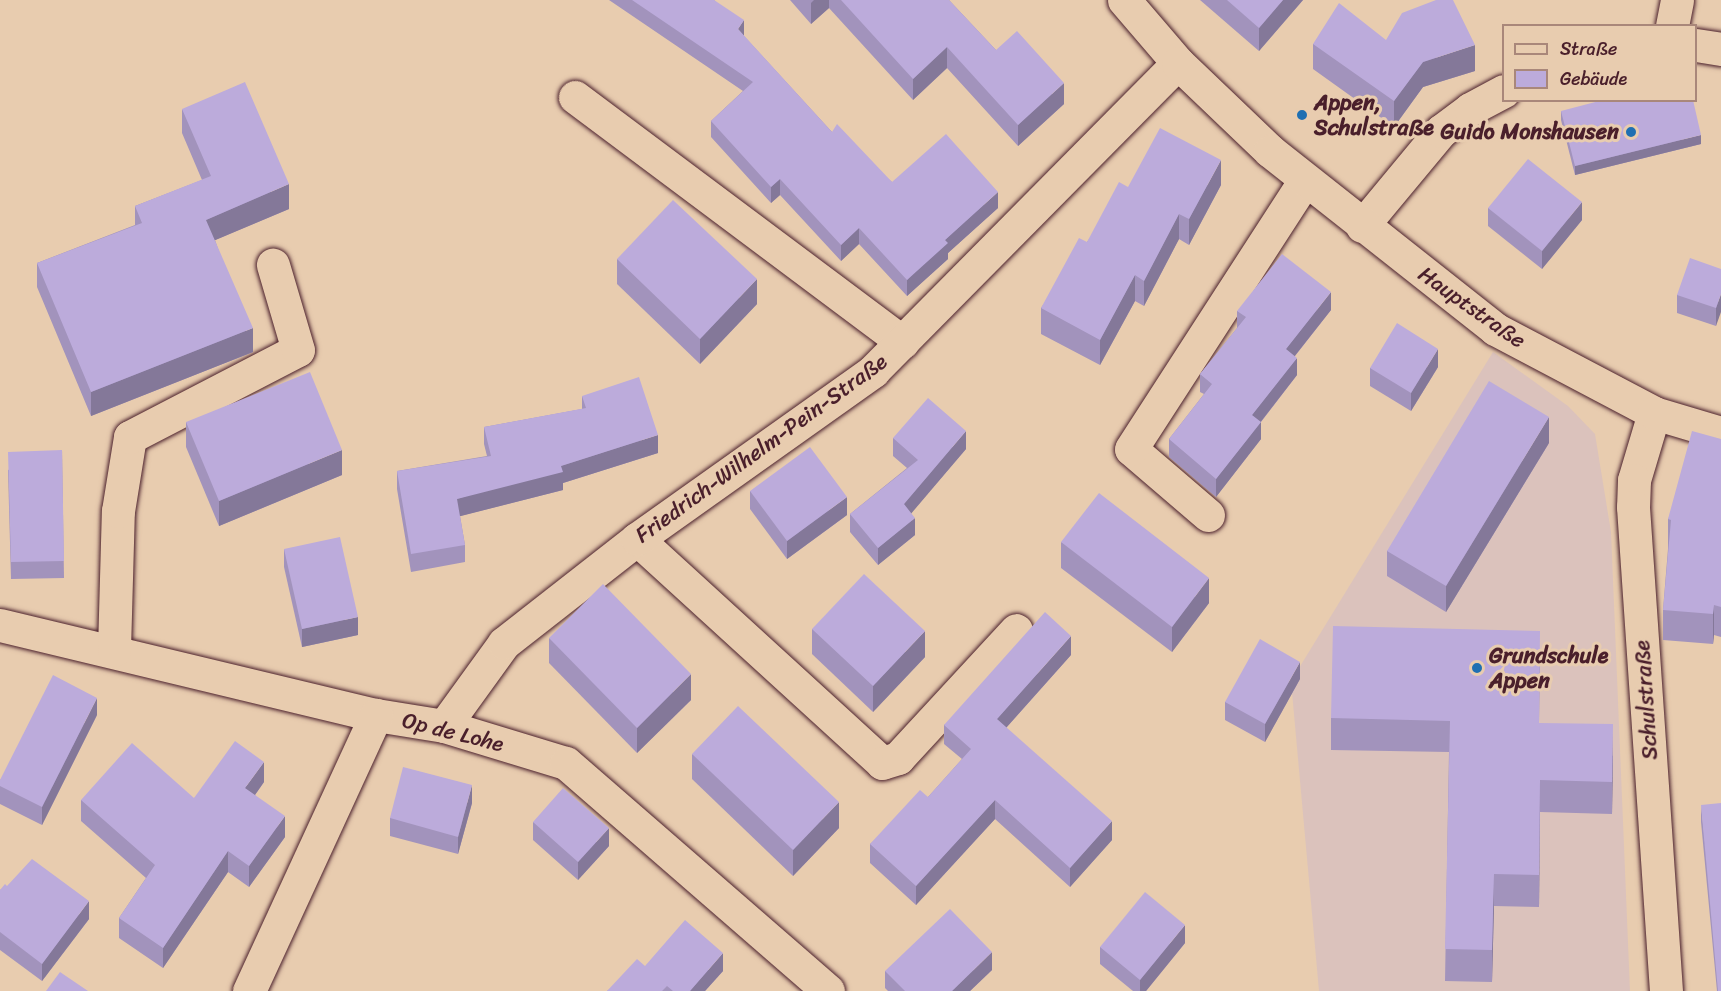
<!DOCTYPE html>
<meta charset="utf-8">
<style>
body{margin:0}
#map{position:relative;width:1721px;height:991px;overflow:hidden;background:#e8ccaf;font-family:Sriracha,sans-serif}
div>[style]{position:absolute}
.built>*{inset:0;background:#dbc2bc}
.roads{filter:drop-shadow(0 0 2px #4a1f2b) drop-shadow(0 0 2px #4a1f2b)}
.minor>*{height:33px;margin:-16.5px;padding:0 16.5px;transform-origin:16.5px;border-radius:16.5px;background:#e8ccaf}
.major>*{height:33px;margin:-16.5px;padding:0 16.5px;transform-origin:16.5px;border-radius:16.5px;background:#e8ccaf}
.wall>*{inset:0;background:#a293bc}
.shaded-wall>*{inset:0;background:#847899}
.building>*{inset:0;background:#bcabdb}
.dots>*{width:16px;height:16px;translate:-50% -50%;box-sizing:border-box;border:3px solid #e8ccaf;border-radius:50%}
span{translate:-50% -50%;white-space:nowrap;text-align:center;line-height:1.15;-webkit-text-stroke:6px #e8ccaf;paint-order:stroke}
.poi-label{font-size:22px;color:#4a1f2b;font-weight:700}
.left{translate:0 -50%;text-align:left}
.right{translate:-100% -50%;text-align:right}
.street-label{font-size:22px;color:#4a1f2b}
.legend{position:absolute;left:1502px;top:24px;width:195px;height:78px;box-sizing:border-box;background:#e8ccaf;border:2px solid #a9877a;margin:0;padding:8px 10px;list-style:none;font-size:18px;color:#4a1f2b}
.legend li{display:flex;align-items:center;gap:12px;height:30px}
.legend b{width:30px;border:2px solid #a9877a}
</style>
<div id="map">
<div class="built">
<div style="clip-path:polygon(1493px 352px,1568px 406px,1595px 434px,1611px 532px,1630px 991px,1319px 991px,1291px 681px)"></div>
</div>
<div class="roads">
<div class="minor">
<div style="left:1672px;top:26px;width:26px;rotate:-79deg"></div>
<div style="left:1696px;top:45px;width:25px;rotate:9deg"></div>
<div style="left:575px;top:97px;width:409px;rotate:36.8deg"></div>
<div style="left:1362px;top:226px;width:124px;rotate:-50.3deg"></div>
<div style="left:1441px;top:131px;width:36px;rotate:-37deg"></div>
<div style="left:1470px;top:109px;width:38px;rotate:-28deg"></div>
<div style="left:1654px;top:413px;width:70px;rotate:106.6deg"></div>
<div style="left:1634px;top:480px;width:27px;rotate:92deg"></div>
<div style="left:1633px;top:507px;width:485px;rotate:86.1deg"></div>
<div style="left:1208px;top:515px;width:101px;rotate:-139.4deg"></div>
<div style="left:1131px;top:449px;width:320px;rotate:-57.1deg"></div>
<div style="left:637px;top:539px;width:332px;rotate:42.4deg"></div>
<div style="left:882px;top:763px;width:17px;rotate:-17deg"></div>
<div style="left:898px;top:758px;width:174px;rotate:-47.3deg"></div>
<div style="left:0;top:625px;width:387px;rotate:13.5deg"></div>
<div style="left:376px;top:715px;width:69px;rotate:9.2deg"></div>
<div style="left:444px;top:726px;width:127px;rotate:16.9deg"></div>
<div style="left:566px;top:763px;width:347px;rotate:41deg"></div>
<div style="left:114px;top:650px;width:139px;rotate:-88.4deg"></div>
<div style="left:118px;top:511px;width:75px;rotate:-80.8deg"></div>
<div style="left:130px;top:437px;width:189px;rotate:-27.4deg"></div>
<div style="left:298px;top:350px;width:89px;rotate:-106.4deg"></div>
<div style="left:444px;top:726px;width:102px;rotate:-54.1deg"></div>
<div style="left:504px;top:643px;width:169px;rotate:-38deg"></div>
<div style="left:637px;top:539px;width:290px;rotate:-35.4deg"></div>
<div style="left:873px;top:371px;width:433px;rotate:-45.3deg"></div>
<div style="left:249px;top:991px;width:304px;rotate:-65.3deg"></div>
</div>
<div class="major">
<div style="left:1124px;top:0;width:83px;rotate:49.4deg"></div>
<div style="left:1178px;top:63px;width:127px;rotate:43.7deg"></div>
<div style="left:1270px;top:151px;width:287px;rotate:38.3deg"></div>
<div style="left:1495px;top:329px;width:180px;rotate:27.8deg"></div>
<div style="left:1654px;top:413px;width:70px;rotate:16.6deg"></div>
</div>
</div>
<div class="wall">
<div style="clip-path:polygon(609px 0,714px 0,744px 36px,832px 132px,892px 182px,998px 208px,948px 253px,948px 259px,907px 296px,859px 244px,841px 261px,780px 195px,771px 203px,711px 137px,711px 121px,743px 91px)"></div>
<div style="clip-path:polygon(790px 0,949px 0,996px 50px,1064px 104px,1018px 146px,947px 68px,913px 100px,829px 8px,811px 24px)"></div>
<div style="clip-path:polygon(1200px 0,1303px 0,1259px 51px)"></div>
<div style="clip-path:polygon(1386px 40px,1475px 71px,1423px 87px,1394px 127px,1313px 69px,1313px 44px)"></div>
<div style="clip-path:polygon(182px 109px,289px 209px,215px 240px,253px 352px,91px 416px,37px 287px,37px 263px,135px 225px,135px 206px,202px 180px,182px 133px)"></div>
<div style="clip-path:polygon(1561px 111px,1701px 144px,1575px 175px,1561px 120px)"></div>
<div style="clip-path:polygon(1221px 185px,1189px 245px,1179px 239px,1144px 306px,1135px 301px,1100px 365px,1041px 334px,1041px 308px,1087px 242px,1128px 187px)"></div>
<div style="clip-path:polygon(1488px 208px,1582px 220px,1542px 269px,1488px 226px)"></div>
<div style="clip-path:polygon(617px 259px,757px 304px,700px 364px,617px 284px)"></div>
<div style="clip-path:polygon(1721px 269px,1716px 326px,1677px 313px,1677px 295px)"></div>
<div style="clip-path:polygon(1331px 310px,1295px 356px,1297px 375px,1261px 422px,1261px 439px,1216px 497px,1169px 457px,1169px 439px,1204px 394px,1200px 392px,1200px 374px,1237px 328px,1237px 311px)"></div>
<div style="clip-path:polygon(1438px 367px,1411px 411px,1370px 386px,1370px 368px)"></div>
<div style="clip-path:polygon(582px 396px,658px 453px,563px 483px,563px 490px,460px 516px,465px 545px,465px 562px,411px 572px,397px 489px,397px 471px,487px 456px,484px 444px,484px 427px,582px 409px)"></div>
<div style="clip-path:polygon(186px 422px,342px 475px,219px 526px,186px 447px)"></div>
<div style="clip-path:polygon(893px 438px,966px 449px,911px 513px,915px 535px,878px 565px,850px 532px,850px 514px,907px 468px,893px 456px)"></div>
<div style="clip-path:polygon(1721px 439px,1721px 637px,1714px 635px,1713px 644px,1663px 640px,1663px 610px,1668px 549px,1668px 519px)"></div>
<div style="clip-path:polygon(1549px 443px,1446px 612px,1387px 576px,1387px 551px)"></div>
<div style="clip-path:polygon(62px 450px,64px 578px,11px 579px,8px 470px)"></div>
<div style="clip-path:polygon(750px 491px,847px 515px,787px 559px,750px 509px)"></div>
<div style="clip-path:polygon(1061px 542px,1209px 603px,1172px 652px,1061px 568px)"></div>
<div style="clip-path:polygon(284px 549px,358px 635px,302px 647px,284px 567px)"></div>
<div style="clip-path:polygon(812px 629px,925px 657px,873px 712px,812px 654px)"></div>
<div style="clip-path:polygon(549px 638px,691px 700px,637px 753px,549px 663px)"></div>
<div style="clip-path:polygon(1071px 655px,1006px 728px,1112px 840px,1070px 887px,995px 819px,916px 905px,870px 863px,870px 844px,928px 797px,962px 759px,944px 744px,944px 725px)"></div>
<div style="clip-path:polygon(1540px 662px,1539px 723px,1613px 756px,1612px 814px,1540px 812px,1539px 907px,1494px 906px,1492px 982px,1445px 981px,1449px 752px,1331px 750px,1331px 718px)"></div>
<div style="clip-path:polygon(1300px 679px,1265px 742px,1225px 720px,1225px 702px)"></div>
<div style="clip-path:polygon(97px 715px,42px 825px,0 804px,0 780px)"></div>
<div style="clip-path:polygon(692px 754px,839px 828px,793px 876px,692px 779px)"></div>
<div style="clip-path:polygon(264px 782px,255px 795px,285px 837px,249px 887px,228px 872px,163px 968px,119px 938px,119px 918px,146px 878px,81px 821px,81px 800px,194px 798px)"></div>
<div style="clip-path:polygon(472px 803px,458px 854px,390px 836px,390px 818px)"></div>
<div style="clip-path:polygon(1701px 805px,1721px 991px,1717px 991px,1701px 822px)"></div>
<div style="clip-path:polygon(533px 822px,609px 846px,578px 880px,533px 840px)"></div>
<div style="clip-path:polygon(7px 886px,89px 919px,42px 981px,0 950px,0 890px)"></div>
<div style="clip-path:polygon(1185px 943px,1146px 991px,1133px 991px,1100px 964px,1100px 947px)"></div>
<div style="clip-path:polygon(645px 966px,723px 971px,705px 991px,607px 991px)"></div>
<div style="clip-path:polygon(992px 970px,970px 991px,888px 991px,885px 988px,885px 971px)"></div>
</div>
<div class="shaded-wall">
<div style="clip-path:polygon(814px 0,829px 0,829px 8px,811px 24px,811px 3px)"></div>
<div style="clip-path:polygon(1283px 0,1303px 0,1259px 51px,1259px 28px)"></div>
<div style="clip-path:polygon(744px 20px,744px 36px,738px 29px)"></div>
<div style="clip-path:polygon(1475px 45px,1475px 71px,1423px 87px,1394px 127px,1394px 101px,1423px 62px)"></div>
<div style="clip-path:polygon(947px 47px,947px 68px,913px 100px,913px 79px)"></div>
<div style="clip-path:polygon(1064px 83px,1064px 104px,1018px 146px,1018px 125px)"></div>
<div style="clip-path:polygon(1701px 135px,1701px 144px,1575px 175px,1575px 166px)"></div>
<div style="clip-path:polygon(1221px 160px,1221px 185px,1189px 245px,1189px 219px)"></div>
<div style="clip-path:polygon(780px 179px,780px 195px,771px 203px,771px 187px)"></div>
<div style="clip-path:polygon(289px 184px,289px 209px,206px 244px,206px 220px)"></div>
<div style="clip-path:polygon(998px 192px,998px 208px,948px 253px,948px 259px,907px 296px,907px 280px,945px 240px)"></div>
<div style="clip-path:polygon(1582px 202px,1582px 220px,1542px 269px,1542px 251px)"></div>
<div style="clip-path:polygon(1179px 214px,1179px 239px,1144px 306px,1144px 281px)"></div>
<div style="clip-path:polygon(859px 228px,859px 244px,841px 261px,841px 245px)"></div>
<div style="clip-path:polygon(1135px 275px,1135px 301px,1100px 365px,1100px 340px)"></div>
<div style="clip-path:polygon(757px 279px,757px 304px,700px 364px,700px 339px)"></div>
<div style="clip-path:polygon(1331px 292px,1331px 310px,1286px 367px,1286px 349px)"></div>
<div style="clip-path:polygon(1721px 294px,1721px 312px,1716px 326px,1716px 308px)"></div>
<div style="clip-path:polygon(253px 328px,253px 352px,91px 416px,91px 392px)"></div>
<div style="clip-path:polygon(1438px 349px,1438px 367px,1411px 411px,1411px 393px)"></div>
<div style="clip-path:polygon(1297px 358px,1297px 375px,1252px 433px,1252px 415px)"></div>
<div style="clip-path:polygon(1549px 417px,1549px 443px,1446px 612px,1446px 586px)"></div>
<div style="clip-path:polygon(1261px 422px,1261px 439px,1216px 497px,1216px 479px)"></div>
<div style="clip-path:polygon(966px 431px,966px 449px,904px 522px,904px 504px)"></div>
<div style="clip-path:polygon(658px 435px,658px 453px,563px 483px,563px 490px,457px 517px,457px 499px)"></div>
<div style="clip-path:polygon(342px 450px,342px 475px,219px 526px,219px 501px)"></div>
<div style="clip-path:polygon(847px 497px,847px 515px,787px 559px,787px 541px)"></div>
<div style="clip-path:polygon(915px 518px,915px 535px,878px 565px,878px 548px)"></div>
<div style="clip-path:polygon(1209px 578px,1209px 603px,1172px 652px,1172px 627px)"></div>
<div style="clip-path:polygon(1714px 605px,1714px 635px,1713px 644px,1713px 614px)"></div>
<div style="clip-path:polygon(358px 617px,358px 635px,302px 647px,302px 629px)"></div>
<div style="clip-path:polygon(925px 631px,925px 657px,873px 712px,873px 686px)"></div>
<div style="clip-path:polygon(1071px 636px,1071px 655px,997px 738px,997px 719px)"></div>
<div style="clip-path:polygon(1300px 662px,1300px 679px,1265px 742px,1265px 724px)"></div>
<div style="clip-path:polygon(691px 674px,691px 700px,637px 753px,637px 728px)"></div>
<div style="clip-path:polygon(97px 698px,97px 715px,42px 825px,42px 807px)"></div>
<div style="clip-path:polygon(1613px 724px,1613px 756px,1612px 814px,1612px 782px)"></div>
<div style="clip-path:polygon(264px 762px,264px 782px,245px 809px,245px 788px)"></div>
<div style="clip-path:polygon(1540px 780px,1540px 812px,1539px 907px,1539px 875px)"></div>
<div style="clip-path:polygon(472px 785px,472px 803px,458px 854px,458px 837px)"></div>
<div style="clip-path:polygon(995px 800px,995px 819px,916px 905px,916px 886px)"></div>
<div style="clip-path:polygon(839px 802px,839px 828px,793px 876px,793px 850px)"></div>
<div style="clip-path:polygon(285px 816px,285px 837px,249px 887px,249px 866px)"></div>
<div style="clip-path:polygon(1112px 821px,1112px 840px,1070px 887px,1070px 868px)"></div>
<div style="clip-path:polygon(609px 828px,609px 846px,578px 880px,578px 862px)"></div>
<div style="clip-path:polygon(228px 851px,228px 872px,163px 968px,163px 948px)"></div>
<div style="clip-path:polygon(1494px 874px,1494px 906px,1492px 982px,1492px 950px)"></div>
<div style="clip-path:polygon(89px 901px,89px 919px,42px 981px,42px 964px)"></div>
<div style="clip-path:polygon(1185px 925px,1185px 943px,1146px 991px,1140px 991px,1140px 980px)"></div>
<div style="clip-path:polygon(992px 952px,992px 970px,970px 991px,952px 991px)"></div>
<div style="clip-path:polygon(723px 953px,723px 971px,705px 991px,690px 991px)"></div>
</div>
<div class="building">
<div style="clip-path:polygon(632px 0,714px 0,744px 20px,738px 29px,832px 132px,837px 124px,892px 182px,946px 134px,998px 192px,945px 240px,948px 243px,907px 280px,859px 228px,841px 245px,780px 179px,771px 187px,711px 121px,753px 82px)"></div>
<div style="clip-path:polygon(841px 0,949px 0,996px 50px,1017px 31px,1064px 83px,1018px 125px,947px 47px,913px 79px)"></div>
<div style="clip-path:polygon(1227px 0,1283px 0,1259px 28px)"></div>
<div style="clip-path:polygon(1436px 0,1453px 0,1475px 45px,1423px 62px,1394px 101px,1313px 44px,1339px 3px,1386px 40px,1402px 13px)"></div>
<div style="clip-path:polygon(245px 82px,289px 184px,206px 220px,253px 328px,91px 392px,37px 263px,142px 223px,135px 206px,211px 176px,182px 109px)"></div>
<div style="clip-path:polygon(1603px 100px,1693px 100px,1701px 135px,1575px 166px,1561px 111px)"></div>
<div style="clip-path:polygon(1160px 128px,1221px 160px,1189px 219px,1179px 214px,1144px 281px,1135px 275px,1100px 340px,1041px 308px,1079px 238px,1087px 242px,1119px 182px,1128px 187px)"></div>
<div style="clip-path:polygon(1528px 159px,1582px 202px,1542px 251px,1488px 208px)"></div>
<div style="clip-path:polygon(673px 200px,757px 279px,700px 339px,617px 259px)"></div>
<div style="clip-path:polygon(1282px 254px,1331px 292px,1286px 349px,1297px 358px,1252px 415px,1261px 422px,1216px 479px,1169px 439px,1212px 384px,1200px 374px,1246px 317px,1237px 311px)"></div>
<div style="clip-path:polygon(1690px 258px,1721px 269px,1721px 294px,1716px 308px,1677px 295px)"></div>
<div style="clip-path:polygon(1397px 323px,1438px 349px,1411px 393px,1370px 368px)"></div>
<div style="clip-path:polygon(310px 372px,342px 450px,219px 501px,186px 422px)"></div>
<div style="clip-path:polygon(639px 377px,658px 435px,561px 466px,563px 472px,457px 499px,465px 545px,411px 554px,397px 471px,491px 456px,484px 427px,586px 408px,582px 396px)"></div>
<div style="clip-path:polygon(1489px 381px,1549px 417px,1446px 586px,1387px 551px)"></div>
<div style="clip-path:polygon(928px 398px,966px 431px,904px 504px,915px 518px,878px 548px,850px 514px,918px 460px,893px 438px)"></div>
<div style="clip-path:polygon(1692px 431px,1721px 439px,1721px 607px,1714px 605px,1713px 614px,1663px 610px,1671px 520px,1668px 519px)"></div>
<div style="clip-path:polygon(810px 447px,847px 497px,787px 541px,750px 491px)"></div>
<div style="clip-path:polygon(62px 450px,64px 561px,11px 562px,8px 452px)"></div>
<div style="clip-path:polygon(1099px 493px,1209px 578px,1172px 627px,1061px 542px)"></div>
<div style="clip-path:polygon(340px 537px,358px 617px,302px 629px,284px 549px)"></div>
<div style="clip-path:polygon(864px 574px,925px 631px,873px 686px,812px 629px)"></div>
<div style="clip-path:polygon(603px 584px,691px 674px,637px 728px,549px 638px)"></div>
<div style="clip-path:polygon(1045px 612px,1071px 636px,997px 719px,1112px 821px,1070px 868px,995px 800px,916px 886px,870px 844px,920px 790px,928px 797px,971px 749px,944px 725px)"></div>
<div style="clip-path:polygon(1333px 626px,1540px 631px,1539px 723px,1613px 724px,1612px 782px,1540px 780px,1539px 875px,1494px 874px,1492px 950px,1445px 949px,1450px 721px,1331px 718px)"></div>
<div style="clip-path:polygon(1260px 639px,1300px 662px,1265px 724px,1225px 702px)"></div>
<div style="clip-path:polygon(53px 675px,97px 698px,42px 807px,0 786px,0 780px)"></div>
<div style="clip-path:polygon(738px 706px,839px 802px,793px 850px,692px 754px)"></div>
<div style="clip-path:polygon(235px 741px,264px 762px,245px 788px,285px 816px,249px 866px,228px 851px,163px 948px,119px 918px,155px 865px,81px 800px,132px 743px,194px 798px)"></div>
<div style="clip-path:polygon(403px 767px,472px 785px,458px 837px,390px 818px)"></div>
<div style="clip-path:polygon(563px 788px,609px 828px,578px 862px,533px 822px)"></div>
<div style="clip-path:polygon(1721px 803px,1721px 991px,1718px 991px,1701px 805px)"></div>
<div style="clip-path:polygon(32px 859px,89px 901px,42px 964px,0 932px,0 890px,5px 884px,7px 886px)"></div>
<div style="clip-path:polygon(1145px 892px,1185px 925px,1140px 980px,1100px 947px)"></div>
<div style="clip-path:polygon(950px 909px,992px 952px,952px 991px,905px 991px,885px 971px)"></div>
<div style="clip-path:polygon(685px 920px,723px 953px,690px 991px,673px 991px,667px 986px,662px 991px,607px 991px,637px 959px,645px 966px)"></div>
<div style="clip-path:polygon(60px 972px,88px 991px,46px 991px)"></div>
</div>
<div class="dots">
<div style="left:1302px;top:115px;background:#1f6fb2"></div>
<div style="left:1631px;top:132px;background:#1f6fb2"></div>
<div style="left:1477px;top:668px;background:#1f6fb2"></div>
</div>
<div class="poi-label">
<span class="left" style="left:1314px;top:115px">Appen,<br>Schulstraße</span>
<span class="right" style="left:1619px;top:132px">Guido Monshausen</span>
<span class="left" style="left:1489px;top:668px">Grundschule<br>Appen</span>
</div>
<div class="street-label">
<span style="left:1472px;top:307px;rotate:35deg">Hauptstraße</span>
<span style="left:761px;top:448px;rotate:-36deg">Friedrich-Wilhelm-Pein-Straße</span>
<span style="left:1646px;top:700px;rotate:-94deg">Schulstraße</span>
<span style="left:453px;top:732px;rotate:14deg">Op de Lohe</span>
</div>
<ul class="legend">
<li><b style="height:8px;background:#e8ccaf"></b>Straße</li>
<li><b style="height:16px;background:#bcabdb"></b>Gebäude</li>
</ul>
</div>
